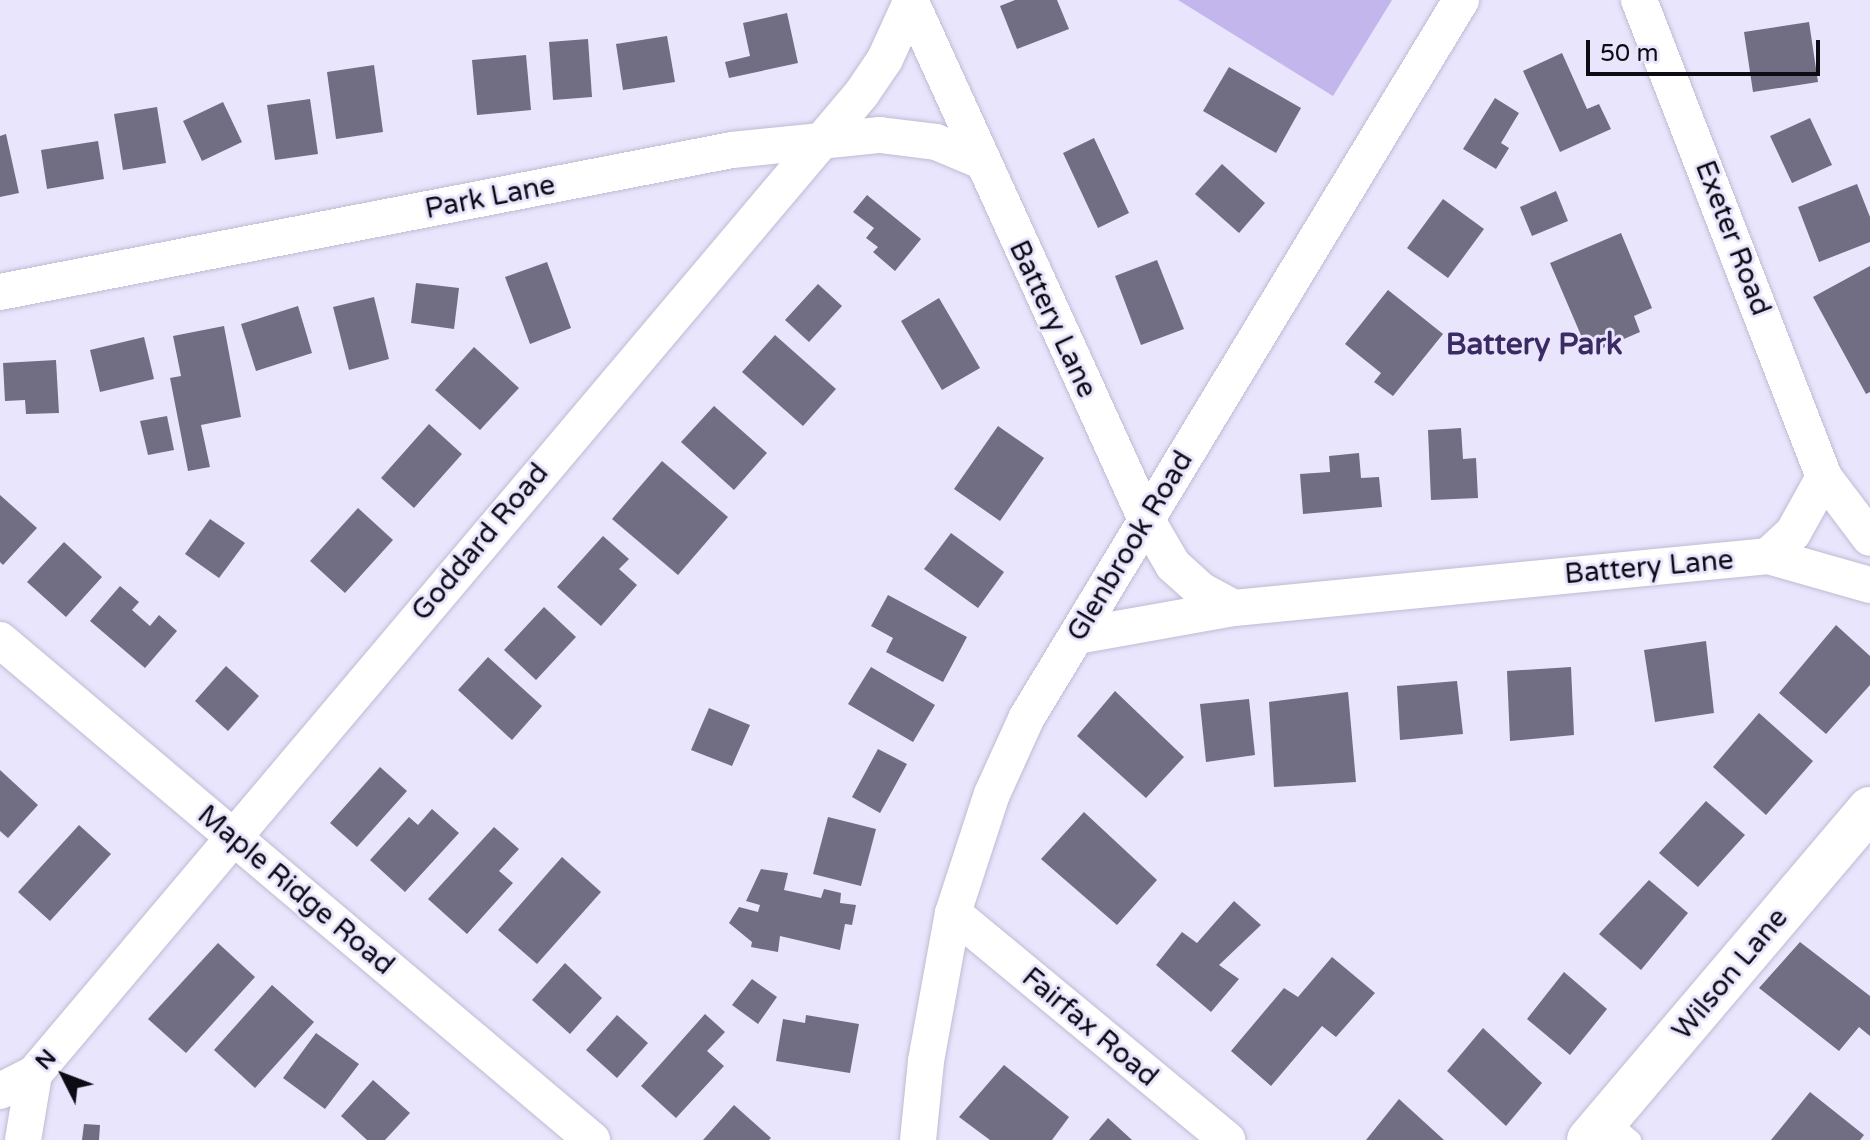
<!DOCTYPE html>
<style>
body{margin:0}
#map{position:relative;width:1870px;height:1140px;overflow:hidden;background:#e9e5fd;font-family:"Varela Round",sans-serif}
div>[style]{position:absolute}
.green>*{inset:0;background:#c2b6ec}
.building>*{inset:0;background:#716d82}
.roads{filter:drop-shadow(0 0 2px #c0bbd3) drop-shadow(0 0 2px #c0bbd3)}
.lane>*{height:18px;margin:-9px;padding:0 9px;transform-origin:9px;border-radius:9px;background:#fff}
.street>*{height:36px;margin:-18px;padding:0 18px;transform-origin:18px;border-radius:18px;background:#fff}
.secondary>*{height:44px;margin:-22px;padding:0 22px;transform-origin:22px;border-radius:22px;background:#fff}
span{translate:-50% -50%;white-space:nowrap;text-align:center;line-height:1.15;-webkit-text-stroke:6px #e9e5fd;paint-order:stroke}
.street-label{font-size:28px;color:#0d0c14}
.neighbourhood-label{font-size:30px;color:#3c2a65;font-weight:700}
.north{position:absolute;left:24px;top:1036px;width:80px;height:80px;-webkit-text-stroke:6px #e9e5fd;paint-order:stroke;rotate:312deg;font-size:22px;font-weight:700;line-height:32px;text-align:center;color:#0d0c14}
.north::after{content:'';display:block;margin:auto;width:28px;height:36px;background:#0d0c14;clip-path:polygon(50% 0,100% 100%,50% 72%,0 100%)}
.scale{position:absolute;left:1586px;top:40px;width:234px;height:36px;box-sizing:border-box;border:4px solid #0d0c14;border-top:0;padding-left:10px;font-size:24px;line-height:28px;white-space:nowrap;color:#0d0c14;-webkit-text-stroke:6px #e9e5fd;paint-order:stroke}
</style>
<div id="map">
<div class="green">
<div style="clip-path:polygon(1178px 0,1392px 0,1333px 96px)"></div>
</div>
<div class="building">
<div style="clip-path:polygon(1015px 0,1057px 0,1069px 29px,1017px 49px,1000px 6px)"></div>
<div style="clip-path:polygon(787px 13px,798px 63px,729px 78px,725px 62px,750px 56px,743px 23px)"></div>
<div style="clip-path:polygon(1809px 22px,1818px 82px,1753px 92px,1744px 32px)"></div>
<div style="clip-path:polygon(667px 36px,675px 82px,623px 90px,616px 44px)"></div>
<div style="clip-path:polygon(588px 39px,592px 97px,553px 100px,549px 42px)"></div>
<div style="clip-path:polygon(1562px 53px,1587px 109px,1599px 104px,1611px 129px,1560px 152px,1523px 71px)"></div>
<div style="clip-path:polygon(526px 55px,531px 110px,477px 115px,472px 60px)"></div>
<div style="clip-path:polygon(374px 65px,383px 132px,336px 139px,327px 72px)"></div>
<div style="clip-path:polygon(1229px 67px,1301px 108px,1276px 153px,1203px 111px)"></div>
<div style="clip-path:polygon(1495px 98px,1519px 113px,1501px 143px,1509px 148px,1496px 169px,1463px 149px)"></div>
<div style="clip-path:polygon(310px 99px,318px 154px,275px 160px,267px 105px)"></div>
<div style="clip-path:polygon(223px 102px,242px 142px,202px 161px,183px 121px)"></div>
<div style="clip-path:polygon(157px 107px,166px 163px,123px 170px,114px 114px)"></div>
<div style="clip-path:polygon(1810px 118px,1832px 165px,1792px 183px,1770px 136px)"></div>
<div style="clip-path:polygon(6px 134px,19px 193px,0 197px,0 136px)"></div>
<div style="clip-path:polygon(1094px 138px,1129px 213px,1098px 228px,1063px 153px)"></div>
<div style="clip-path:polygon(98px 141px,104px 179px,47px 189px,41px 150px)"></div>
<div style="clip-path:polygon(1222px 164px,1265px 203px,1239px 233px,1195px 194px)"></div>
<div style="clip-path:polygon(1857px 184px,1870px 217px,1870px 242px,1819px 262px,1798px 207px)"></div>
<div style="clip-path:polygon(1556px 191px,1568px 221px,1532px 236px,1520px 207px)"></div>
<div style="clip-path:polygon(867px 195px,921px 239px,895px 271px,873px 252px,878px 247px,866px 238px,874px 228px,853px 212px)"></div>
<div style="clip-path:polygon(1443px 199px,1484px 229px,1448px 278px,1407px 248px)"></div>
<div style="clip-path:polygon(1621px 233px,1652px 308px,1634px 316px,1640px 332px,1589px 354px,1550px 263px)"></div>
<div style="clip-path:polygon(1157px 260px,1184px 329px,1141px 345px,1115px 276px)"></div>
<div style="clip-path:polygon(547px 262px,571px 328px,530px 344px,505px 277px)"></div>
<div style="clip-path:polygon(1870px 266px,1870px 392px,1866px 394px,1813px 297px)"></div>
<div style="clip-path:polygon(416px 283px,459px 288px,454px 329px,411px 323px)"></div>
<div style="clip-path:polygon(818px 284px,842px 306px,809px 342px,785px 320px)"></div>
<div style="clip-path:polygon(1388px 290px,1443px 334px,1393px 396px,1374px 382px,1381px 373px,1345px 344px)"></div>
<div style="clip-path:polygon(374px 297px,389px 359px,349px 370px,333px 307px)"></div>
<div style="clip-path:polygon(939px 298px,980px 368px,942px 390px,901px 321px)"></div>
<div style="clip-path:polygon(298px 306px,312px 353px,256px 371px,241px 324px)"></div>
<div style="clip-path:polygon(224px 326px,241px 417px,201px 425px,210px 467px,188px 471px,170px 378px,181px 376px,173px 336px)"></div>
<div style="clip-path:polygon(775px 335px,836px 389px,803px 426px,742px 372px)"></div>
<div style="clip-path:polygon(144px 337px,154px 379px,100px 392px,90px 350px)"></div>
<div style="clip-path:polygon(474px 347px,519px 388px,480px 430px,435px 390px)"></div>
<div style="clip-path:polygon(56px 360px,59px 413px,26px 414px,25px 400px,5px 401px,3px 363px)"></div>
<div style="clip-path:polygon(714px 406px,767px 453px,734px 490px,681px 442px)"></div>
<div style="clip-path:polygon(167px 416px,174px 450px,148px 455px,140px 421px)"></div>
<div style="clip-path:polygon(429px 424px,462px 454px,414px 508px,381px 478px)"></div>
<div style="clip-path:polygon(998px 426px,1044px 458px,1000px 521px,954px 489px)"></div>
<div style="clip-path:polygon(1461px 428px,1463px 459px,1476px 458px,1478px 498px,1431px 500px,1428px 430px)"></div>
<div style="clip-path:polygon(1359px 453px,1361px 478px,1379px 477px,1382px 507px,1303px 514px,1300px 474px,1330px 472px,1329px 456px)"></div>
<div style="clip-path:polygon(662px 461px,728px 517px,678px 575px,612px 519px)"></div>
<div style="clip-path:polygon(0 495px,37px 528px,3px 565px,0 562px)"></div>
<div style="clip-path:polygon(358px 508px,393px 540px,345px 593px,310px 561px)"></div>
<div style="clip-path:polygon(210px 519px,245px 543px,219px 578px,185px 554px)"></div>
<div style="clip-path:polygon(951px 533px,1004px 572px,978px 608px,924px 569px)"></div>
<div style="clip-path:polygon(603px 536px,629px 559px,619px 569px,637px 585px,601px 626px,557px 587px)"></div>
<div style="clip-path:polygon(64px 542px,102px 577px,66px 617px,27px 582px)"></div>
<div style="clip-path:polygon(120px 586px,139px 602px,132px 610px,150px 626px,159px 615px,177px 631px,145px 668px,90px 621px)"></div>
<div style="clip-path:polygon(888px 595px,967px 637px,943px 682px,886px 652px,893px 638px,871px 626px)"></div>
<div style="clip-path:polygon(544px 607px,576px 637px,536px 680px,504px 650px)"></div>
<div style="clip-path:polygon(1836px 625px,1870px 656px,1870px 685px,1826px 734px,1779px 693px)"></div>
<div style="clip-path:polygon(1706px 641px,1714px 713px,1655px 722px,1644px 650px)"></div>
<div style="clip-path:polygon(488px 657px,542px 706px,512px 740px,458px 690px)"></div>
<div style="clip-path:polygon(226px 666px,259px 696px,228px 731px,195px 701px)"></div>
<div style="clip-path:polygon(871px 667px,935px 705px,913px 742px,848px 704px)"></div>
<div style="clip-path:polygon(1571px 667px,1574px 735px,1510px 741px,1507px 671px)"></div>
<div style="clip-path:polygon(1457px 681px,1463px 734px,1400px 740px,1397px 686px)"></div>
<div style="clip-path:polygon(1115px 691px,1184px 757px,1146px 798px,1077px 736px)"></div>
<div style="clip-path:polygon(1348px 692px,1356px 782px,1274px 787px,1269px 702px)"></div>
<div style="clip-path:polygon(1249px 699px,1255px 755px,1206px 762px,1200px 704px)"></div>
<div style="clip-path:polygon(709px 708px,750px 725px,732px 766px,691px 750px)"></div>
<div style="clip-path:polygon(1759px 713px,1813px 761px,1766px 815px,1713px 767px)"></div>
<div style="clip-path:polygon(878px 749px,907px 764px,880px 813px,852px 797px)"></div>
<div style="clip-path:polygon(380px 767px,407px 791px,357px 847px,330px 823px)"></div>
<div style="clip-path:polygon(0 770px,38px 805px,8px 838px,0 831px)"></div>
<div style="clip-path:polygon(1706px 801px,1745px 835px,1698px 887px,1659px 853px)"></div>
<div style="clip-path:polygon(432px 809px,459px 833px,405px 892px,370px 860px,409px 817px,418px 825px)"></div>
<div style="clip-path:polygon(1084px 812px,1157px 880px,1117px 925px,1041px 859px)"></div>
<div style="clip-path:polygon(828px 817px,876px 829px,861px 886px,813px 874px)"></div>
<div style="clip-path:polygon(79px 825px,111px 854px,50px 921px,18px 892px)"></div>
<div style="clip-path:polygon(494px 827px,519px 849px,499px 871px,513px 883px,467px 934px,428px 899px)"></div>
<div style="clip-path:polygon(562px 857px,601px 892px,537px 964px,498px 930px)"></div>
<div style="clip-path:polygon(761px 869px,788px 873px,784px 890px,821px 898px,824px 889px,841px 893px,840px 903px,856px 905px,852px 925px,845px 924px,840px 950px,780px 936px,778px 952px,751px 947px,752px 942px,729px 923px,739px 907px,758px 912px,760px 905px,746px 901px)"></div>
<div style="clip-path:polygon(1649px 880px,1688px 913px,1641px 970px,1599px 934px)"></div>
<div style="clip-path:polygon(1234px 901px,1261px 925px,1219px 965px,1239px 979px,1211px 1012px,1156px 965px,1182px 932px,1197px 943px)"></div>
<div style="clip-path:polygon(1800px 942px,1870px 996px,1870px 1036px,1859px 1027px,1839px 1051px,1759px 988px)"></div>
<div style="clip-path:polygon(218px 943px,255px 977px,186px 1053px,148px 1019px)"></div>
<div style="clip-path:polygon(1332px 957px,1375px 993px,1336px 1037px,1322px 1026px,1271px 1086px,1231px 1051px,1284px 988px,1298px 997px)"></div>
<div style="clip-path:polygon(565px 963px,602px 998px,570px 1034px,532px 1000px)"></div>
<div style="clip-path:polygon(1564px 972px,1607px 1009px,1570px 1055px,1527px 1019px)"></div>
<div style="clip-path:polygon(752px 979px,777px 997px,758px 1024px,732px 1005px)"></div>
<div style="clip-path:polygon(272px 985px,314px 1022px,255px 1088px,214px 1050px)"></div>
<div style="clip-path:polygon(705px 1014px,725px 1032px,707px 1051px,724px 1066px,676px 1118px,641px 1086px)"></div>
<div style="clip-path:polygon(617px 1015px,648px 1043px,617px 1078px,586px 1050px)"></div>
<div style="clip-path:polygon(806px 1015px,859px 1024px,850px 1073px,776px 1061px,783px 1019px,805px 1023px)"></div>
<div style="clip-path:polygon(1483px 1028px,1542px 1083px,1506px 1126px,1447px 1071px)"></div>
<div style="clip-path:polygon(316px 1033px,359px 1064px,325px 1109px,283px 1078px)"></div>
<div style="clip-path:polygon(1004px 1065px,1069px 1117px,1052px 1140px,990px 1140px,959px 1117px)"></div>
<div style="clip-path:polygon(373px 1080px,410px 1113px,385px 1140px,367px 1140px,341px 1116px)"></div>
<div style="clip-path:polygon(1810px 1092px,1864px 1135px,1860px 1140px,1771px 1140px)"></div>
<div style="clip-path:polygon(1399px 1099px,1444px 1140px,1366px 1140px)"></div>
<div style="clip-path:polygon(734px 1105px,771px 1138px,769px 1140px,703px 1140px)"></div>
<div style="clip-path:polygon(1108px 1118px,1132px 1140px,1089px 1140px)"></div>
<div style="clip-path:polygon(84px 1124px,100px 1125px,99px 1140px,82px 1140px)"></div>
</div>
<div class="roads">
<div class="lane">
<div style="left:1607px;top:1119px;width:33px;rotate:40deg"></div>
</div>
<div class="street">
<div style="left:910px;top:0;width:568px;rotate:65.56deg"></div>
<div style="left:1145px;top:517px;width:56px;rotate:59.7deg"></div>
<div style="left:1173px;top:565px;width:39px;rotate:42deg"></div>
<div style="left:1202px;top:591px;width:36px;rotate:28deg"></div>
<div style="left:1639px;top:0;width:512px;rotate:68.8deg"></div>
<div style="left:1824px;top:477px;width:76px;rotate:53deg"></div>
<div style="left:0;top:292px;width:746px;rotate:-10.98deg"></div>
<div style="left:732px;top:150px;width:149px;rotate:-5.8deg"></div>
<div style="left:880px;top:135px;width:56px;rotate:7.1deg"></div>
<div style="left:936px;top:142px;width:47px;rotate:22.7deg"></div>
<div style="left:1768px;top:556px;width:34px;rotate:-43deg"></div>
<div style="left:1793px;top:533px;width:64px;rotate:-61deg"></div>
<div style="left:1077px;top:636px;width:159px;rotate:-10.1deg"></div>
<div style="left:1234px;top:608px;width:537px;rotate:-5.56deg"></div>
<div style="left:1768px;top:556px;width:106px;rotate:15.9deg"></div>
<div style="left:0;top:640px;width:775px;rotate:40.18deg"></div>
<div style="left:953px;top:913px;width:356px;rotate:39.6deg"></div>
<div style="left:0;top:1091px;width:38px;rotate:-27deg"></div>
<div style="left:23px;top:1140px;width:67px;rotate:-80.5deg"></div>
<div style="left:34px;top:1074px;width:1284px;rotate:-49.83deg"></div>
<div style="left:862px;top:93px;width:41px;rotate:-55.9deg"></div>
<div style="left:885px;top:59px;width:63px;rotate:-65.5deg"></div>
<div style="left:918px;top:1140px;width:79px;rotate:-84.2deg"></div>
<div style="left:926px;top:1061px;width:150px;rotate:-79.7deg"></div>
<div style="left:953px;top:913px;width:125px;rotate:-71.9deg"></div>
<div style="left:992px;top:794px;width:85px;rotate:-65.6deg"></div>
<div style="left:1027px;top:717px;width:838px;rotate:-58.81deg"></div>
</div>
<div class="secondary">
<div style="left:1589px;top:1140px;width:434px;rotate:-49.7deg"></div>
</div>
</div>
<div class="street-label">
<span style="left:490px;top:197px;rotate:-11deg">Park Lane</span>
<span style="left:1733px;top:238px;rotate:69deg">Exeter Road</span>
<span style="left:1053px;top:319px;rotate:65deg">Battery Lane</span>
<span style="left:480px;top:542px;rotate:-50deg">Goddard Road</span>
<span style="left:1130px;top:546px;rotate:-59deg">Glenbrook Road</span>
<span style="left:1649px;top:567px;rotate:-5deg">Battery Lane</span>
<span style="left:296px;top:890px;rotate:40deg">Maple Ridge Road</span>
<span style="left:1730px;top:974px;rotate:-50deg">Wilson Lane</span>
<span style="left:1090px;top:1027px;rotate:40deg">Fairfax Road</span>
</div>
<div class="neighbourhood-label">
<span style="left:1534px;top:345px">Battery Park</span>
</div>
<div class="north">N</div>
<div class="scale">50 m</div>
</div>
